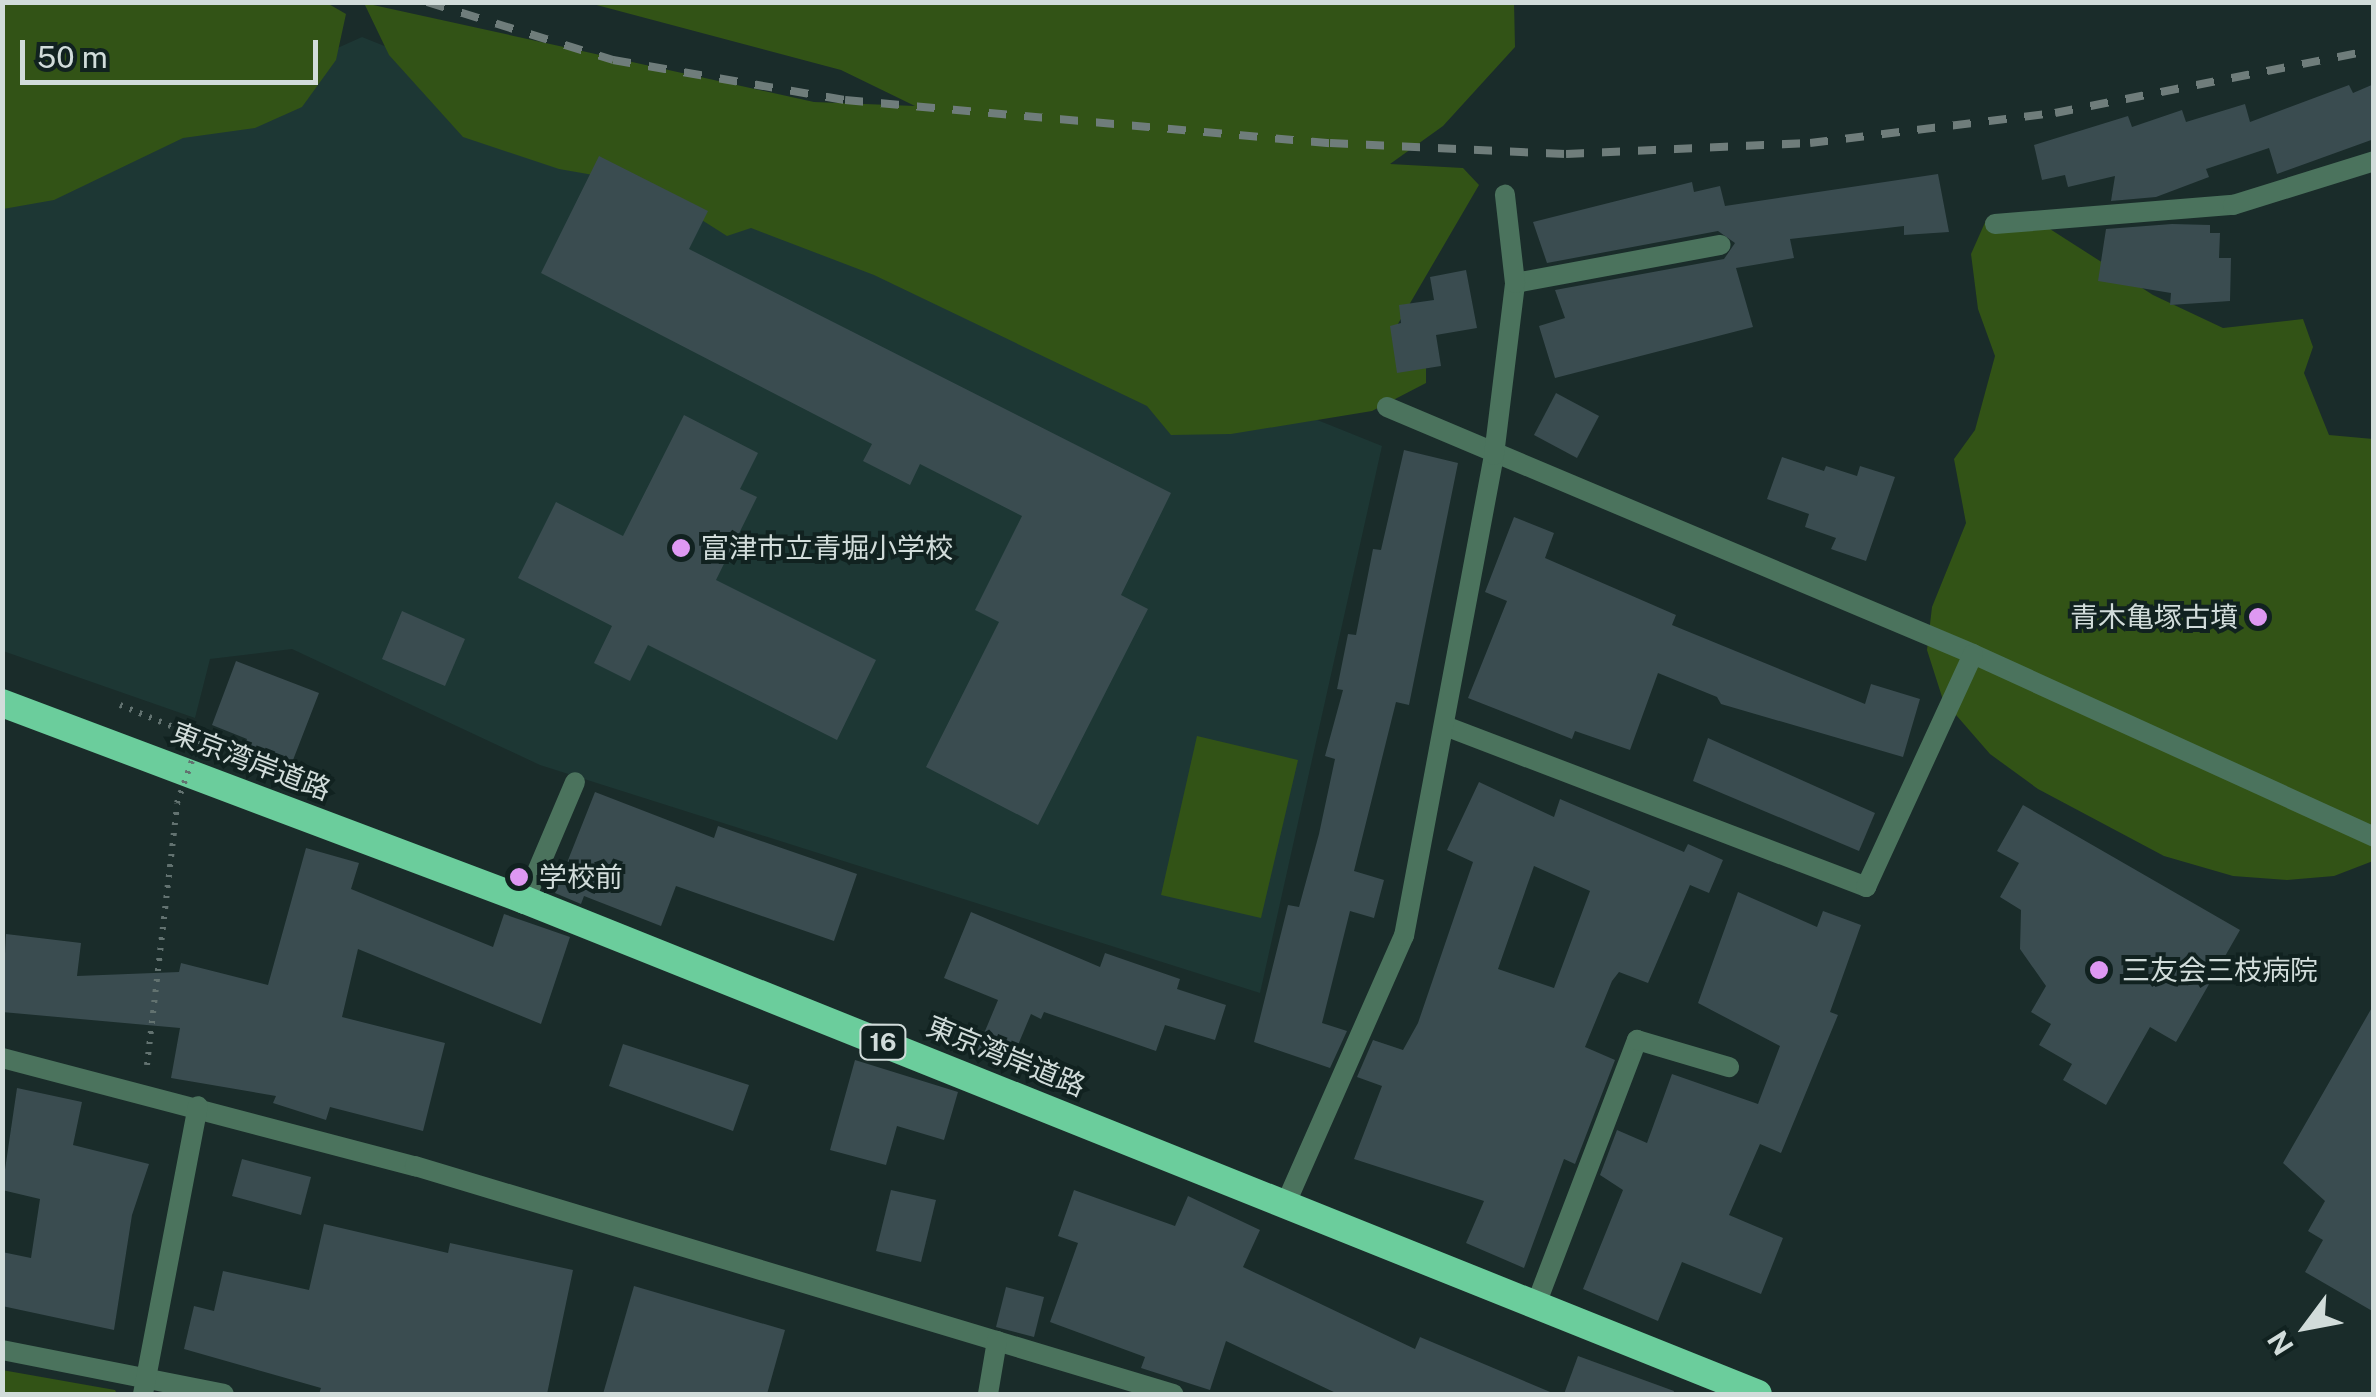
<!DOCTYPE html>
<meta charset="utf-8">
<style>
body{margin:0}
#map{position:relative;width:2376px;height:1397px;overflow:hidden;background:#1a2c2a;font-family:"Public Sans","Noto Sans JP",sans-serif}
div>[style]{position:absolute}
.built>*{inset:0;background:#1d3734}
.green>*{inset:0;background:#325316}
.building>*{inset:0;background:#3a4c50}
.path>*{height:6px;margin-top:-3px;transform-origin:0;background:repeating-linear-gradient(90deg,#627270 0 2.5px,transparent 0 10.5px)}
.minor>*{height:20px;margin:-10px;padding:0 10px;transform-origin:10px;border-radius:10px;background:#4b735d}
.trunk>*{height:28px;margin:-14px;padding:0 14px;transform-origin:14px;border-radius:14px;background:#6bcd9c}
.rail>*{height:8px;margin-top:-4px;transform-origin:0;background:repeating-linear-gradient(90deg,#6f7d7b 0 18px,transparent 0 36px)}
.path-bridge>*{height:6px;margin-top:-3px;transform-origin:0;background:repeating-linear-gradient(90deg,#627270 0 2.5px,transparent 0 10.5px)}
.dots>*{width:28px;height:28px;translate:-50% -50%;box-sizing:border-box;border:5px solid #112220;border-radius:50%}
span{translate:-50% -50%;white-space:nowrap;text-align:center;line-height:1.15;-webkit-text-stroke:8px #112220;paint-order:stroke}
.shield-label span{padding:2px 8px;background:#112220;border:2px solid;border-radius:8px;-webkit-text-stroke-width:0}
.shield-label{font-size:25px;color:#d1dcda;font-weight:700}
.poi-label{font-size:28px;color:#d1dcda}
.left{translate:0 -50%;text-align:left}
.right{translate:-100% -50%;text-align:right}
.street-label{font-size:28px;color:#d1dcda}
.frame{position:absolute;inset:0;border:5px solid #d1dcda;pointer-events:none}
.north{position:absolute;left:2256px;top:1277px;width:100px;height:100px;-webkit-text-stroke:8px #112220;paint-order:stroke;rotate:238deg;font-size:28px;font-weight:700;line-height:40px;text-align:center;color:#d1dcda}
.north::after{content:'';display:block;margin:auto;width:35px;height:45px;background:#d1dcda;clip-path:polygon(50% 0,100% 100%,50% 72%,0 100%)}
.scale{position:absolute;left:20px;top:40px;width:298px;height:45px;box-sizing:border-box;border:5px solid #d1dcda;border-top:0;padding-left:12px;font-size:30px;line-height:35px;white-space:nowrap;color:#d1dcda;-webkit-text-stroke:8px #112220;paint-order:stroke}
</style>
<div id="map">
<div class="built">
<div style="clip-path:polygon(362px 37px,1382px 446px,1260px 993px,540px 765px,292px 649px,210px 659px,195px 718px,3px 651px,3px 198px)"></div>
</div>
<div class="green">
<div style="clip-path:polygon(1514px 2px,1515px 47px,1443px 126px,1390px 164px,1463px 168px,1479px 185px,1395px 329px,1426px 360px,1426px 383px,1372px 411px,1231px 434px,1171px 435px,1147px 406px,874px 275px,751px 228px,727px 236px,645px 184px,559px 169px,463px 137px,389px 55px,364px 3px,814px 102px,915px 106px,841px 70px,589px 3px)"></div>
<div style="clip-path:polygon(327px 3px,346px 14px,336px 60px,302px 107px,255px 128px,183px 138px,54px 200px,3px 209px,3px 3px)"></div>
<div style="clip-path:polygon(1987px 218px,2039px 222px,2153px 295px,2223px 328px,2303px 319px,2313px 347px,2304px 373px,2329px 435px,2373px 439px,2373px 861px,2334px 876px,2287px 880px,2233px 876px,2164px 856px,2038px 789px,1990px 754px,1943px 700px,1927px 650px,1932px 607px,1966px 523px,1954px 459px,1975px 430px,1995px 356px,1978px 309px,1971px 254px)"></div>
<div style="clip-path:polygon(1197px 736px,1298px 760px,1261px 918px,1161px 895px)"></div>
<div style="clip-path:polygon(2px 1370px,115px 1390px,117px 1394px,3px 1394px)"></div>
</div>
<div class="building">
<div style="clip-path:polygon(2374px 84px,2374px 139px,2277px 174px,2269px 148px,2206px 169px,2209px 177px,2156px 197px,2111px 201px,2115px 176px,2068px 187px,2065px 175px,2042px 180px,2034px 145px,2128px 116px,2132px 127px,2182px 110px,2186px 122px,2245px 104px,2250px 122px,2349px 85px,2353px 93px)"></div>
<div style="clip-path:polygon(599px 156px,708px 211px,689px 249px,1171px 493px,1121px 595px,1148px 609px,1038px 825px,926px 767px,999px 622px,975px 610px,1022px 516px,920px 464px,910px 485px,863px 461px,872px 444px,541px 273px)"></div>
<div style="clip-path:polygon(1938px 174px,1949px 232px,1904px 235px,1904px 226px,1790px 239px,1794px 258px,1736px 268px,1753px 327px,1555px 378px,1539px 326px,1565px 318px,1555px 290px,1724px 259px,1735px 243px,1718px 231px,1547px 263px,1533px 222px,1692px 182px,1694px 192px,1720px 186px,1725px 206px)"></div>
<div style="clip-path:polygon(2172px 224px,2210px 225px,2210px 233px,2220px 233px,2219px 258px,2231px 258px,2230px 301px,2170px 305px,2171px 293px,2098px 281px,2106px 229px)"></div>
<div style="clip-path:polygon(1466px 270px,1477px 328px,1436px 335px,1441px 366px,1397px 373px,1390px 326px,1401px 323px,1399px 305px,1434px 300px,1430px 277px)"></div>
<div style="clip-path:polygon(1556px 393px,1599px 416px,1577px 458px,1534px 435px)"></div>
<div style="clip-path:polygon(684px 415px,758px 453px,740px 489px,757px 497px,716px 580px,876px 660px,837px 740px,648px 645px,630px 681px,594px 663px,612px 626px,518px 578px,556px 502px,623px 536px)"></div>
<div style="clip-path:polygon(1404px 450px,1458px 463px,1409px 705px,1396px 702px,1354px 871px,1384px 880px,1374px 918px,1350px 911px,1322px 1023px,1347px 1031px,1330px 1068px,1254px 1042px,1288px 905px,1299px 907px,1319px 834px,1335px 759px,1325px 756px,1343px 690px,1337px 689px,1348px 634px,1356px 635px,1373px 549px,1381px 550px)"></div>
<div style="clip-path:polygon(1782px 457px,1824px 471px,1826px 466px,1857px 476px,1860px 466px,1895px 477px,1866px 561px,1831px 549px,1836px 538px,1805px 527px,1809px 514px,1767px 499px)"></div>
<div style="clip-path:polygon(1514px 517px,1554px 533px,1545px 558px,1676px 615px,1672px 625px,1865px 704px,1871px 684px,1920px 699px,1903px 757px,1721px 704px,1717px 697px,1658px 673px,1630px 750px,1575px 731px,1572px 739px,1468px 698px,1507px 601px,1485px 592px)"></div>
<div style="clip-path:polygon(402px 611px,465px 639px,445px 686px,382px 659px)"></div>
<div style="clip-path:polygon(236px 661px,319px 693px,288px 773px,241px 755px,247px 739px,212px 725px)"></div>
<div style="clip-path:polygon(1708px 738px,1875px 813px,1859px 851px,1693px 781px)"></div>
<div style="clip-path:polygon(evenodd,1479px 782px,1554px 817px,1560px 799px,1684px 852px,1688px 844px,1723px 860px,1709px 893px,1690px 885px,1648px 983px,1619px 972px,1612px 981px,1585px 1047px,1615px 1060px,1575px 1164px,1564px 1159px,1524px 1268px,1466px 1243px,1484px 1201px,1354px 1159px,1382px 1086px,1357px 1077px,1373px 1040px,1403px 1050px,1418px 1023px,1473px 862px,1447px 850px,1479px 782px,1534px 866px,1590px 891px,1554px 988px,1498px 969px,1534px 866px)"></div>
<div style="clip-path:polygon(595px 792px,714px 838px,718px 826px,857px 874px,834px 941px,676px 886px,661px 926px,584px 896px,581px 904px,555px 893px)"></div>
<div style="clip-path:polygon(2023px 805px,2240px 930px,2176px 1042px,2150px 1027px,2106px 1105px,2063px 1080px,2072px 1064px,2039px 1045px,2051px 1024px,2031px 1012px,2046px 986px,2020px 949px,2021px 910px,2000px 897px,2019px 863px,1997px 851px)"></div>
<div style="clip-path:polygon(306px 848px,359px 863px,351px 889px,493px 947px,504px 914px,570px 937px,541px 1024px,358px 949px,342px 1017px,445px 1043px,423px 1131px,330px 1107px,326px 1120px,273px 1103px,276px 1096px,171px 1078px,180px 1028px,2px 1012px,6px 934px,81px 943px,77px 976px,179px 972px,181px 963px,268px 985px)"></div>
<div style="clip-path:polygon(1738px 892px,1817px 927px,1823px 911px,1861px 925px,1830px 1012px,1838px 1015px,1781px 1153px,1760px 1144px,1729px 1215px,1783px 1238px,1761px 1294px,1682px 1262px,1658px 1321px,1583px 1289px,1623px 1190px,1600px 1175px,1617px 1130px,1647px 1143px,1672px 1074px,1758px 1104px,1780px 1046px,1698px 1003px)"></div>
<div style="clip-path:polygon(971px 912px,1100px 967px,1105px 953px,1180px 979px,1177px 989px,1226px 1005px,1215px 1040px,1165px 1025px,1156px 1051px,1044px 1012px,1041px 1019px,1031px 1014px,1008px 1069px,975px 1055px,998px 1000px,944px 978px)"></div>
<div style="clip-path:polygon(2374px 1004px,2374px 1312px,2305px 1272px,2323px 1240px,2308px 1231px,2325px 1201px,2283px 1163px)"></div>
<div style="clip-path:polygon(623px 1044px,749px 1085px,733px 1131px,609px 1086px)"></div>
<div style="clip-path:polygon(855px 1060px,958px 1092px,944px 1140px,897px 1126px,886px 1165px,830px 1150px)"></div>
<div style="clip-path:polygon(17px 1088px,82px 1102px,73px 1145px,149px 1164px,132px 1215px,114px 1330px,2px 1306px,2px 1252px,31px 1258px,40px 1199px,2px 1190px)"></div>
<div style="clip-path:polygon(242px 1159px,311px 1177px,301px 1215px,232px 1196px)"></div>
<div style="clip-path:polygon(891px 1190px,936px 1200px,921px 1262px,876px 1251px)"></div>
<div style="clip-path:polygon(1074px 1190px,1175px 1226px,1188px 1196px,1260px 1230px,1243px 1267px,1415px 1349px,1420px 1337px,1555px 1394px,1338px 1394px,1226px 1341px,1210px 1390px,1141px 1368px,1145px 1357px,1050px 1322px,1078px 1243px,1058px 1236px)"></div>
<div style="clip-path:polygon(324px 1224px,448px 1253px,450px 1243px,573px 1270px,547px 1394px,319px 1394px,321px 1388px,184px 1349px,194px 1306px,214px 1311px,223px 1271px,309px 1290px)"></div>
<div style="clip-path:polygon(634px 1286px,785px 1330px,767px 1394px,603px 1394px)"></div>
<div style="clip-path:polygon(1006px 1287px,1044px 1297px,1034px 1337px,996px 1327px)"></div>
<div style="clip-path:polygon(1578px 1356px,1674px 1391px,1673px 1394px,1564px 1394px)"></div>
</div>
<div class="path">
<div style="left:120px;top:705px;width:74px;rotate:22.4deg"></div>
<div style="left:147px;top:1065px;width:263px;rotate:-83.4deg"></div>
</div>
<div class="minor">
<div style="left:1995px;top:224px;width:239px;rotate:-4.6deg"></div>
<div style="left:2233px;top:205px;width:148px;rotate:-17.3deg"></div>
<div style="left:1515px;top:283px;width:209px;rotate:-10.5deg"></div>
<div style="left:1387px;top:407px;width:636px;rotate:22.86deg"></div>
<div style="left:1973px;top:654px;width:441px;rotate:24.5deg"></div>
<div style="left:1445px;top:726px;width:451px;rotate:20.9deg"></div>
<div style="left:1866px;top:887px;width:256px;rotate:-65.3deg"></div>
<div style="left:525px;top:900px;width:128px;rotate:-67deg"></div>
<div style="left:2px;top:1058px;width:427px;rotate:14.7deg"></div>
<div style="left:415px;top:1166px;width:792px;rotate:16.74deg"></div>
<div style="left:1286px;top:1203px;width:292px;rotate:-66.2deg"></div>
<div style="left:1404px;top:936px;width:489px;rotate:-79.4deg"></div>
<div style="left:1494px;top:455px;width:173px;rotate:-83deg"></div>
<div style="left:1515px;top:283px;width:89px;rotate:-96.5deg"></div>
<div style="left:1535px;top:1307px;width:286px;rotate:-69.1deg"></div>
<div style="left:1637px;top:1040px;width:96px;rotate:16.4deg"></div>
<div style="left:2px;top:1350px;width:226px;rotate:11.2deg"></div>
<div style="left:143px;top:1394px;width:293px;rotate:-79.2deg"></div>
<div style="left:988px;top:1394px;width:54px;rotate:-80.4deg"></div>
</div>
<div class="trunk">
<div style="left:2px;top:703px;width:559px;rotate:20.64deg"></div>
<div style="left:525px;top:900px;width:1328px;rotate:21.83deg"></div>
</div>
<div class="rail">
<div style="left:427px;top:2px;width:195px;rotate:17.3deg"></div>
<div style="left:613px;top:60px;width:235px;rotate:9.8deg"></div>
<div style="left:845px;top:100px;width:487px;rotate:5.1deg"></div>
<div style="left:1330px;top:143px;width:236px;rotate:2.7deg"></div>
<div style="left:1566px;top:154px;width:244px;rotate:-2.6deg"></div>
<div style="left:1810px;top:143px;width:247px;rotate:-7deg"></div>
<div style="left:2055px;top:113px;width:325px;rotate:-11.2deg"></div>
</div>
<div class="path-bridge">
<div style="left:177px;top:803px;width:69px;rotate:-70.5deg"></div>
</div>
<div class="dots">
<div style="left:681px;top:548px;background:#de98f2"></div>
<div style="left:2258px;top:617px;background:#de98f2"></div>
<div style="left:519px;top:877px;background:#de98f2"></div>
<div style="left:2099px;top:970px;background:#de98f2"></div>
</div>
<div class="shield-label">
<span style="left:883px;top:1042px">16</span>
</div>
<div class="poi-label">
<span class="left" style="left:701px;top:548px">富津市立青堀小学校</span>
<span class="right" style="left:2238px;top:617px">青木亀塚古墳</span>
<span class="left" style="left:539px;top:877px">学校前</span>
<span class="left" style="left:2122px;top:970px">三友会三枝病院</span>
</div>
<div class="street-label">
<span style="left:251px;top:761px;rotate:21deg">東京湾岸道路</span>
<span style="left:1006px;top:1056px;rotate:22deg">東京湾岸道路</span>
</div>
<div class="frame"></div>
<div class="north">N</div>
<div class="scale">50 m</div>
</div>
